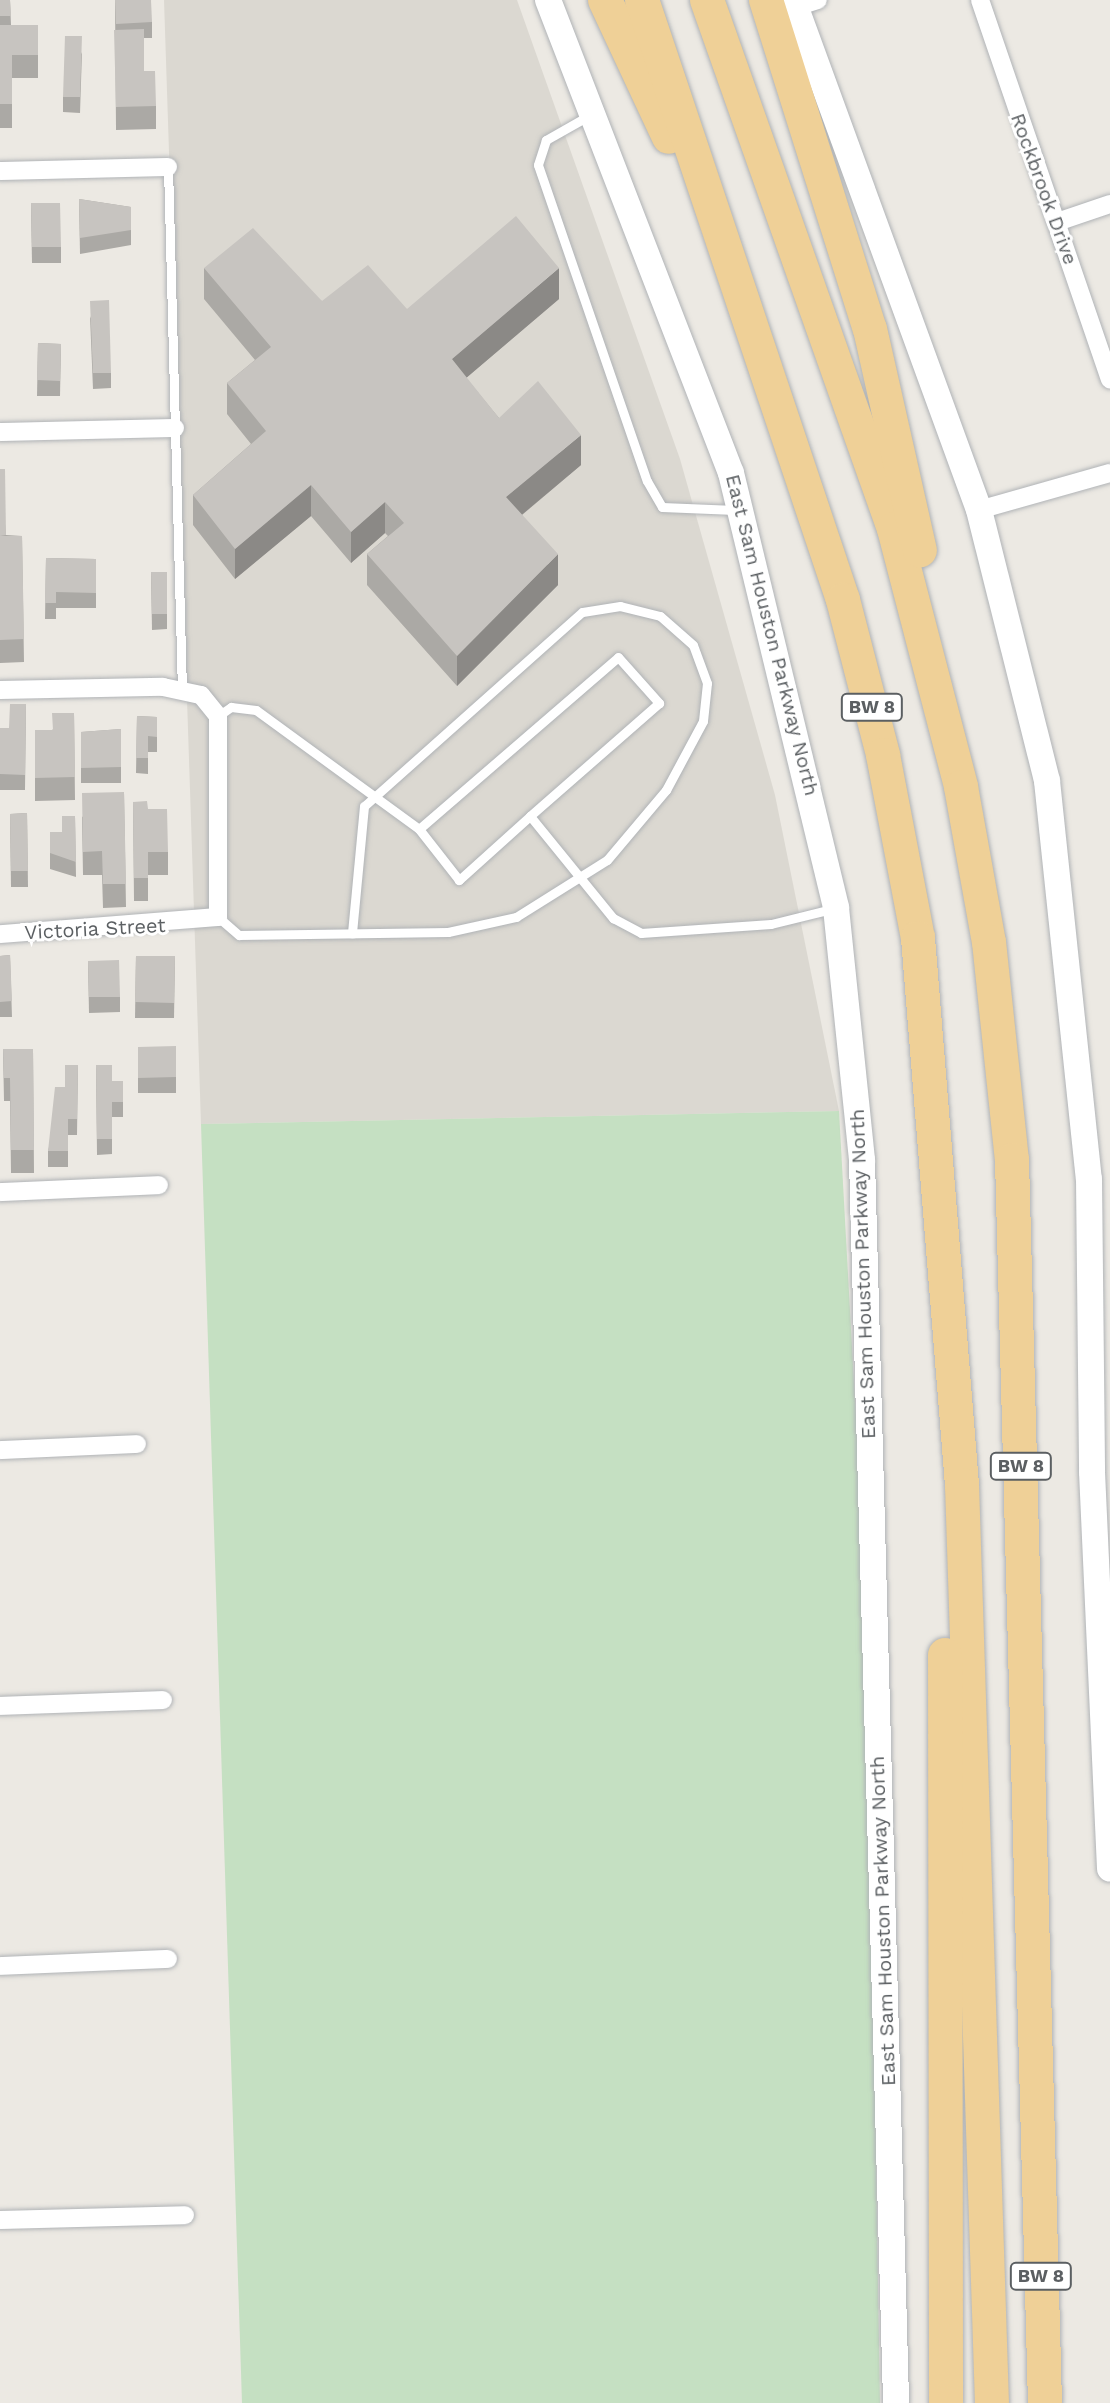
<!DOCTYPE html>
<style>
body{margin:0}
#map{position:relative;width:1110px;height:2403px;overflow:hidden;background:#ece9e3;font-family:"Work Sans",sans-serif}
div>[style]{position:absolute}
.education>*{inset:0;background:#dbd8d1}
.green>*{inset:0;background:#c5e0c2}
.roads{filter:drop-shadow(0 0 2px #b0b3b6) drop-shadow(0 0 2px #b0b3b6)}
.service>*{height:9px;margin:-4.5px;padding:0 4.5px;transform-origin:4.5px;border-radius:4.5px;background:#fff}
.minor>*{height:18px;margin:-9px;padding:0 9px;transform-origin:9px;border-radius:9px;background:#fff}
.secondary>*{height:26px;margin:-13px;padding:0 13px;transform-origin:13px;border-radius:13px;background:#fff}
.motorway>*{height:34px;margin:-17px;padding:0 17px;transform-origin:17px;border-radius:17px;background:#efd097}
.wall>*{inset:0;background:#aba9a5}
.shaded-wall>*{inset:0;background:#8b8986}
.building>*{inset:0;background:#c7c4c0}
span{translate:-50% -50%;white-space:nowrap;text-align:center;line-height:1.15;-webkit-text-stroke:6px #fff;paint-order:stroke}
.shield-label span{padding:2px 6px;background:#fff;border:2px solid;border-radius:6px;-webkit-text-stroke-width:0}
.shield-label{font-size:18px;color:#5b5f62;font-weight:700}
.street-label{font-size:20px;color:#5b5f62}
</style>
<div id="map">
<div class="education">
<div style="clip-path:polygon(164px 0,517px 0,680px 459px,775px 795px,839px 1111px,201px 1124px)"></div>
</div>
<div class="green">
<div style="clip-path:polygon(839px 1111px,867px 1619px,880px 2403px,242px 2403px,201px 1124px)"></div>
</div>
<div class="roads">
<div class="service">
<div style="left:590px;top:115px;width:51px;rotate:150.4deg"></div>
<div style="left:546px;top:140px;width:26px;rotate:108deg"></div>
<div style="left:538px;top:165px;width:334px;rotate:71deg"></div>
<div style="left:647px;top:481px;width:30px;rotate:60deg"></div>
<div style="left:662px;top:507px;width:73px;rotate:2.4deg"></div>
<div style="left:168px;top:167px;width:524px;rotate:88.47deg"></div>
<div style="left:218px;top:716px;width:16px;rotate:-35deg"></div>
<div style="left:231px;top:707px;width:25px;rotate:7deg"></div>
<div style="left:256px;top:710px;width:202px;rotate:36.1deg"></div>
<div style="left:530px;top:816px;width:96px;rotate:138deg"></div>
<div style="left:459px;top:880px;width:65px;rotate:-128.1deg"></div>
<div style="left:419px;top:829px;width:263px;rotate:-40.8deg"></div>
<div style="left:618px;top:657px;width:62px;rotate:48.3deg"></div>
<div style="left:659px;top:703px;width:171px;rotate:138.8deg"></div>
<div style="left:530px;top:816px;width:132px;rotate:50.9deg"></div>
<div style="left:613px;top:918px;width:32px;rotate:28deg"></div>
<div style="left:641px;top:933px;width:130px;rotate:-4deg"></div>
<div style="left:771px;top:924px;width:63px;rotate:-13.8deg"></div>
<div style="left:218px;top:917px;width:28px;rotate:41deg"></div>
<div style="left:239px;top:935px;width:209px;rotate:-0.8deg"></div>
<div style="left:448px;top:932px;width:70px;rotate:-12.4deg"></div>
<div style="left:516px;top:917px;width:107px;rotate:-32.1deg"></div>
<div style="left:607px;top:860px;width:92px;rotate:-49.9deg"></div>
<div style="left:666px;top:790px;width:78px;rotate:-61.8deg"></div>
<div style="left:703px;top:721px;width:38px;rotate:-84deg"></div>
<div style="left:707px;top:683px;width:40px;rotate:-110.2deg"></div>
<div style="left:693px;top:645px;width:44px;rotate:-138.7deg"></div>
<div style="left:660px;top:616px;width:41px;rotate:-166deg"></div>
<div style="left:620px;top:606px;width:38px;rotate:171deg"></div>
<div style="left:582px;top:612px;width:292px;rotate:138.3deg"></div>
<div style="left:364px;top:806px;width:128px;rotate:95.4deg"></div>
</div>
<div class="minor">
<div style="left:980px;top:0;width:401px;rotate:71.1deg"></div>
<div style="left:796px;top:7px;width:23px;rotate:-18deg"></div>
<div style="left:0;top:171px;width:168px;rotate:-1.4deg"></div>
<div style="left:1057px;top:222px;width:56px;rotate:-18.8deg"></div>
<div style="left:0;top:432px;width:175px;rotate:-1.3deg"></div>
<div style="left:979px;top:510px;width:136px;rotate:-15.8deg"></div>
<div style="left:0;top:690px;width:163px;rotate:-1.1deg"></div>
<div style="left:163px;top:687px;width:39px;rotate:12deg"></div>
<div style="left:201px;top:695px;width:27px;rotate:51deg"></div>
<div style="left:218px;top:716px;width:201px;rotate:90deg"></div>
<div style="left:218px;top:917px;width:219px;rotate:175.5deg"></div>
<div style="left:0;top:1192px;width:159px;rotate:-2.5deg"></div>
<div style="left:0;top:1450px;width:137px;rotate:-2.5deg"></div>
<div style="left:0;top:1706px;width:163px;rotate:-2.1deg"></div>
<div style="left:0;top:1966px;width:168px;rotate:-2.4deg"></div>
<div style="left:0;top:2220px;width:185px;rotate:-1.5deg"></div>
</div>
<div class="secondary">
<div style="left:548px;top:0;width:507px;rotate:68.85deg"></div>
<div style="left:731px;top:473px;width:447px;rotate:76.4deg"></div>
<div style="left:836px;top:908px;width:253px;rotate:84.1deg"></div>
<div style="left:862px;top:1160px;width:1243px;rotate:88.43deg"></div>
<div style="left:793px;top:0;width:543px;rotate:69.96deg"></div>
<div style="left:979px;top:510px;width:279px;rotate:75.9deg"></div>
<div style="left:1047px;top:781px;width:400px;rotate:84deg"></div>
<div style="left:1089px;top:1179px;width:293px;rotate:89.4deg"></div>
<div style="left:1092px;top:1472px;width:397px;rotate:87.4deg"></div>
</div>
<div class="motorway">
<div style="left:605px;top:0;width:151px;rotate:65deg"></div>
<div style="left:642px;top:0;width:633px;rotate:71.48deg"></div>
<div style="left:843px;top:600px;width:160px;rotate:75.5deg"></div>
<div style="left:883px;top:755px;width:186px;rotate:79.2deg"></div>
<div style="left:918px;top:938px;width:549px;rotate:85.4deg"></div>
<div style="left:962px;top:1485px;width:918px;rotate:88.13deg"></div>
<div style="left:707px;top:0;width:561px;rotate:70.53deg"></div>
<div style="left:894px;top:529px;width:267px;rotate:75.4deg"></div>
<div style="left:961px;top:787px;width:158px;rotate:79.8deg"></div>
<div style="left:989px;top:942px;width:219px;rotate:84deg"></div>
<div style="left:1012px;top:1160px;width:1243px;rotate:88.48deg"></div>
<div style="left:766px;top:0;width:345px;rotate:72.5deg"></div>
<div style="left:870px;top:329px;width:227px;rotate:77.3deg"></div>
<div style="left:945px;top:1655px;width:748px;rotate:89.92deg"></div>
</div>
</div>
<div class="wall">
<div style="clip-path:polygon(0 0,10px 0,11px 25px,38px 25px,38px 78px,12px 78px,12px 128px,0 128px)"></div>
<div style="clip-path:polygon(115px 0,152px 22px,152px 38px,144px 38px,144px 71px,156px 106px,156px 129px,116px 130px)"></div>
<div style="clip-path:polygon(82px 52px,80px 113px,63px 112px,63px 97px)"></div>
<div style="clip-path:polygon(79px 199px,131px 207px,131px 245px,80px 254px)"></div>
<div style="clip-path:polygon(31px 203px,61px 247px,61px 263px,32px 263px)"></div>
<div style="clip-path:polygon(204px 268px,322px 301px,407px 309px,559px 299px,466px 378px,499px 418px,581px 465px,522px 515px,558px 585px,457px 686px,367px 585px,367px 554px,388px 536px,385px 533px,351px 563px,311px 516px,235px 579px,193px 525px,193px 495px,251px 444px,227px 414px,227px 383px,255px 360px,204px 299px)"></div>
<div style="clip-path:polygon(90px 316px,111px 373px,111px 388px,93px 389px)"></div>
<div style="clip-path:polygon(38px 343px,61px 344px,60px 396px,37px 396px)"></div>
<div style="clip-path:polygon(0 469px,6px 535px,22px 536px,24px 662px,0 663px)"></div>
<div style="clip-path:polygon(46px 558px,96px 559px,96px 608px,56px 608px,56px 619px,45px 619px)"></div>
<div style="clip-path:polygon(151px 572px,167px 572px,167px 629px,152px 630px)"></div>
<div style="clip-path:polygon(26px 704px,25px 790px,0 790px,0 728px,9px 728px)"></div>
<div style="clip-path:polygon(74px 713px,75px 800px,35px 801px,35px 730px,52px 730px)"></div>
<div style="clip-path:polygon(137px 716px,157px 717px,157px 752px,148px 752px,148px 774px,136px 773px)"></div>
<div style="clip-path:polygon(121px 729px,121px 783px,81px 783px,81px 732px)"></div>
<div style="clip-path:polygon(124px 792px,126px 907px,103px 908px,102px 875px,83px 875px,82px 817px)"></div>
<div style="clip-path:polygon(133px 802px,148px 809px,168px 852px,168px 875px,148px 875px,148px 901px,134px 901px)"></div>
<div style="clip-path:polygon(27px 813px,28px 887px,11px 887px,10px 814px)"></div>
<div style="clip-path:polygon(75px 816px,76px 877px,50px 869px,50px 832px,62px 832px)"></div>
<div style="clip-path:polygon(10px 955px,12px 1017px,0 1017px,0 956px)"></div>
<div style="clip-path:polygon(136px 956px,175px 956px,174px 1018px,135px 1018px)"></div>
<div style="clip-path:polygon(88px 961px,120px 997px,120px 1012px,89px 1013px)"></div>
<div style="clip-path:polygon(138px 1047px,176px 1077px,176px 1093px,138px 1093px)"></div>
<div style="clip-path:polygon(3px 1049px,33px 1049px,34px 1173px,11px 1173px,10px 1101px,4px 1101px)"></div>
<div style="clip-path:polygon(78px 1065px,77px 1135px,68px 1135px,68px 1167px,48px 1167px,48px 1151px,65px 1087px)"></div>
<div style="clip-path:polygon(96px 1065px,112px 1081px,123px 1081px,123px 1117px,112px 1117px,112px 1154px,97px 1155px)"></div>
</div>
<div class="shaded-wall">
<div style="clip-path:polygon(559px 268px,559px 299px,452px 390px,452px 359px)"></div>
<div style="clip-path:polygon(581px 435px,581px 465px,506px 528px,506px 497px)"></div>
<div style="clip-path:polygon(311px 485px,311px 516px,235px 579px,235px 549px)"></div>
<div style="clip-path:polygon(385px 502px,385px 533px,351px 563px,351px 532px)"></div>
<div style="clip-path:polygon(558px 554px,558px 585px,457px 686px,457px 656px)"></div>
</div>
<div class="building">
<div style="clip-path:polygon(0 0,10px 0,11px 16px,0 16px)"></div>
<div style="clip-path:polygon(115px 0,151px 0,152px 22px,116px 24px)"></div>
<div style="clip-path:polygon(0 25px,38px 25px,38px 55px,12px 55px,12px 104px,0 104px)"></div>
<div style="clip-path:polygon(144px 29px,144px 71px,155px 71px,156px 106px,116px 107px,114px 30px)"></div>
<div style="clip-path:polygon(65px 36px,82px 36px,80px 97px,63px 97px)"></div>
<div style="clip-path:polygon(79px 199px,131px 207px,131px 230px,80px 238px)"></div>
<div style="clip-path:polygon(31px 203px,60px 203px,61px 247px,32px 247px)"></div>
<div style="clip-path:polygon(516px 216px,559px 268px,452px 359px,499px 418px,538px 381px,581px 435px,506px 497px,558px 554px,457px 656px,367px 554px,404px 523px,385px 502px,351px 532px,311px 485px,235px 549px,193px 495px,266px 431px,227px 383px,271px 347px,204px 268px,253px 228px,322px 301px,368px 265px,407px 309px)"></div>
<div style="clip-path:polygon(109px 300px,111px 373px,93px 373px,90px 301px)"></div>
<div style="clip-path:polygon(38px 343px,61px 344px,60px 381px,37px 380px)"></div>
<div style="clip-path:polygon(0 469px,5px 469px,6px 535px,0 536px)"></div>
<div style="clip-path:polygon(0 536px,22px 536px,24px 639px,0 640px)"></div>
<div style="clip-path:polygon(46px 558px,96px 559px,96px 593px,56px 592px,56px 603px,45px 603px)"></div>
<div style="clip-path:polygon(151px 572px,167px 572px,167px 614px,152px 614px)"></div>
<div style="clip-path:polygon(10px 704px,26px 704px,25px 775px,0 774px,0 728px,9px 728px)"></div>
<div style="clip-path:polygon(52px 713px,74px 713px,75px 777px,35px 778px,35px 730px,53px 730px)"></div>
<div style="clip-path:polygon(137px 716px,157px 717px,157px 737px,148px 736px,148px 758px,136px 758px)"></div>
<div style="clip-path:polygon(121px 729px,121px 767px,81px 768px,81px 732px)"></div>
<div style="clip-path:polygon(124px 792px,126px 884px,103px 884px,102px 851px,83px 852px,82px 793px)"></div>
<div style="clip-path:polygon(147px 801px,148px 809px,167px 809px,168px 852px,148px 852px,148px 878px,134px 878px,133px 802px)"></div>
<div style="clip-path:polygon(27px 813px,28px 871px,11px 871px,10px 814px)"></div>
<div style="clip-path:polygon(62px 816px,75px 816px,76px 862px,50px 853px,50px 832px,62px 832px)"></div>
<div style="clip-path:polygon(10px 955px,12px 1001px,0 1002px,0 956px)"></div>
<div style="clip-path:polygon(136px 956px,175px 956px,174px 1003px,135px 1002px)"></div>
<div style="clip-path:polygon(119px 960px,120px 997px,89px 997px,88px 961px)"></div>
<div style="clip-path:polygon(176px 1046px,176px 1077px,138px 1078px,138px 1047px)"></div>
<div style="clip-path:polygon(3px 1049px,33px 1049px,34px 1150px,11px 1150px,10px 1078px,4px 1078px)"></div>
<div style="clip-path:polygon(65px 1065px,78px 1065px,77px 1119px,68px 1119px,68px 1151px,48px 1151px,55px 1087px,65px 1087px)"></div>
<div style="clip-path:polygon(96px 1065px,112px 1065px,112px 1081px,123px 1081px,123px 1102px,112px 1102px,112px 1139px,97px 1139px)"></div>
</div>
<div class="shield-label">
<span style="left:872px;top:707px">BW 8</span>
<span style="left:1021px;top:1466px">BW 8</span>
<span style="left:1041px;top:2276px">BW 8</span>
</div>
<div class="street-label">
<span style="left:1044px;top:189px;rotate:70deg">Rockbrook Drive</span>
<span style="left:772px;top:635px;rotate:76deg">East Sam Houston Parkway North</span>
<span style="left:95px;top:929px;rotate:-3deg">Victoria Street</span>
<span style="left:863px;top:1274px;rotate:-92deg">East Sam Houston Parkway North</span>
<span style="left:883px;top:1921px;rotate:-92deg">East Sam Houston Parkway North</span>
</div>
</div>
